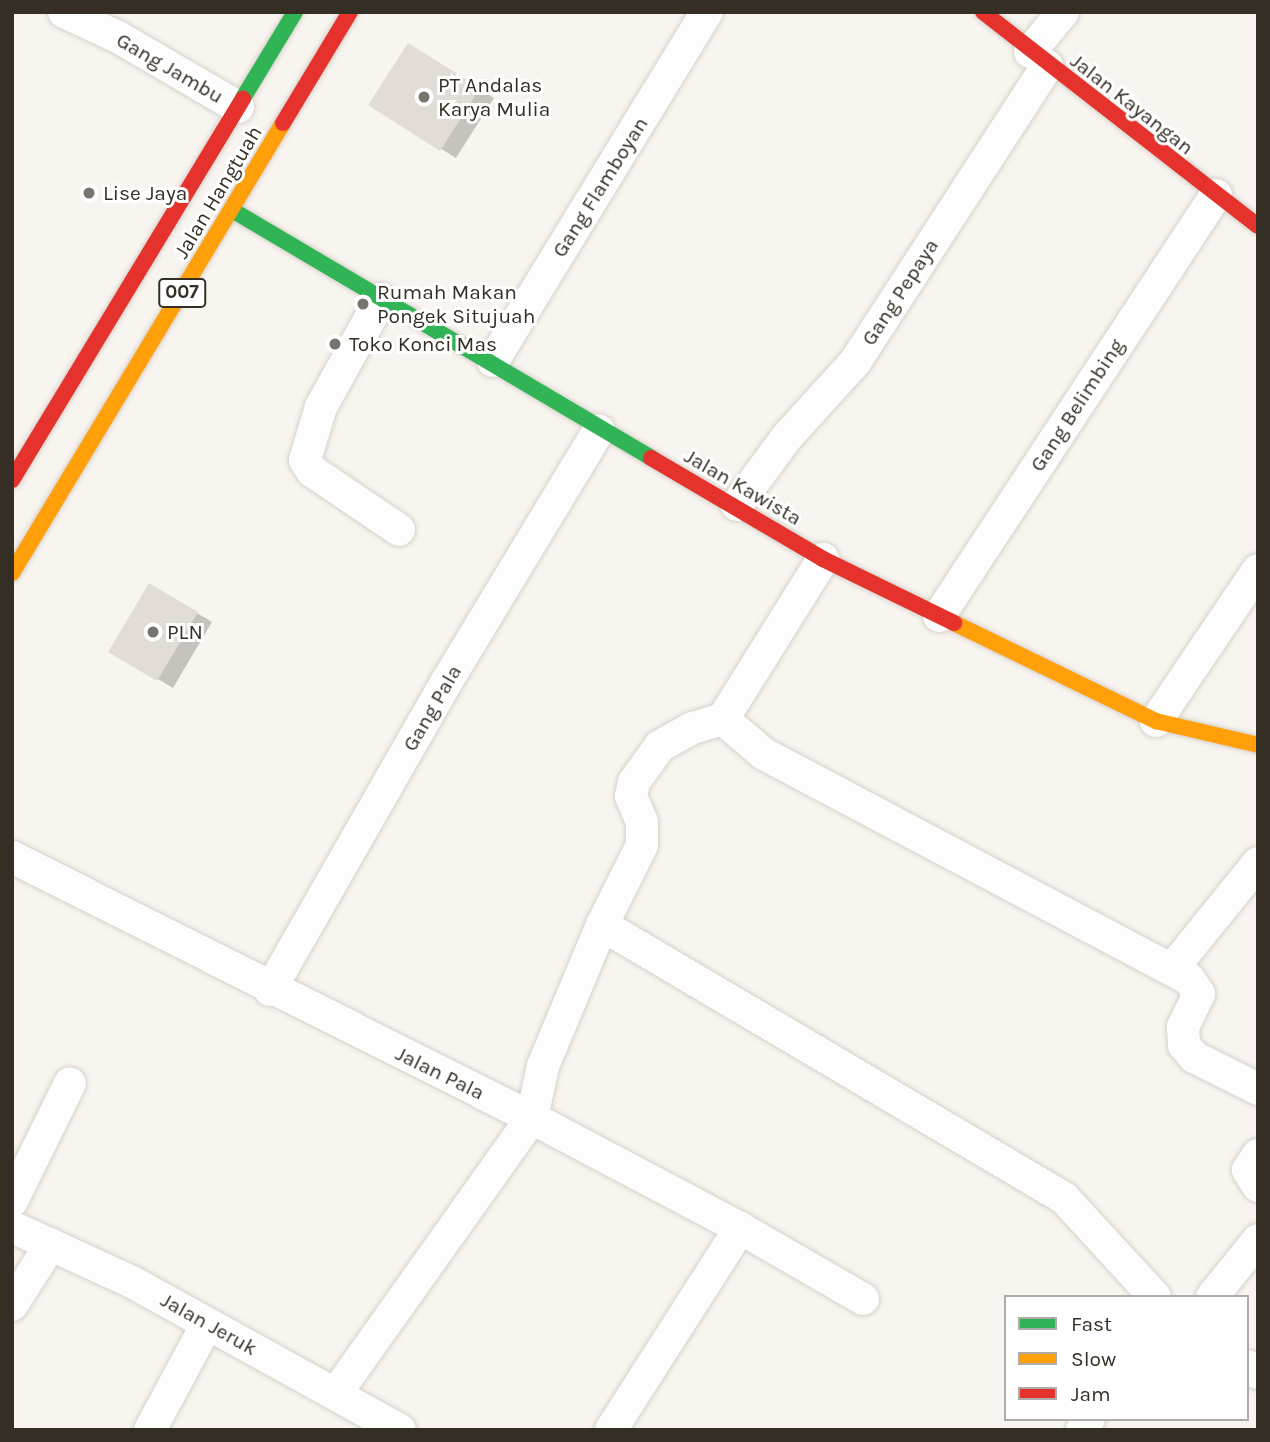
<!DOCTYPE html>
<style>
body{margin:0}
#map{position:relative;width:1270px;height:1442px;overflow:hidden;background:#f8f4ef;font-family:Karla,sans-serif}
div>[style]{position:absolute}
.shadow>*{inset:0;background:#0003}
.building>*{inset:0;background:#e2dcd6}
.roads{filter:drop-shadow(0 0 2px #d6d1ca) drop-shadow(0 0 2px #d6d1ca)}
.street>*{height:32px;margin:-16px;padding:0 16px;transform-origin:16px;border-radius:16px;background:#fefdfd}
.fast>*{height:16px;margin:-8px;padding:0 8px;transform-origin:8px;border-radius:8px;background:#30b455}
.slow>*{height:16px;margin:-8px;padding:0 8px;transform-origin:8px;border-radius:8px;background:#ff9f0a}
.jam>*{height:16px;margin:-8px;padding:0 8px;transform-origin:8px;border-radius:8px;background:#e5322d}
.dots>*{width:19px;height:19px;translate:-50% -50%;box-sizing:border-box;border:4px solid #fff;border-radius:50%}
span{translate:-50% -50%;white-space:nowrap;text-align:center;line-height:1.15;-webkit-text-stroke:6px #fff;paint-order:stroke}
.shield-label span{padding:2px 5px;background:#fff;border:2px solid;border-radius:5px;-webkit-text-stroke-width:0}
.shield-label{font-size:19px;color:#352e25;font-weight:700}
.street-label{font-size:21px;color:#352e25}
.poi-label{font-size:21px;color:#352e25}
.left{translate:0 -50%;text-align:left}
.frame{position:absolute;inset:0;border:14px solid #352e25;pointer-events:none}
.legend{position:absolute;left:1004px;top:1295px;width:245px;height:126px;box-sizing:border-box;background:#fff;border:2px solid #aeaba8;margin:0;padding:9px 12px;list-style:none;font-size:21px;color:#352e25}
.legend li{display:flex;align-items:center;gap:14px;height:35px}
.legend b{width:35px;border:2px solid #aeaba8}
</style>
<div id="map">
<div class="shadow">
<div style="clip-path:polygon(423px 53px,494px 98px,456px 158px,371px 105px)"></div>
<div style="clip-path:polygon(149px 585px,212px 622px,173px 688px,111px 651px)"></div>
</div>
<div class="building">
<div style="clip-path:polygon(408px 43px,480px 88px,440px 151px,368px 105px)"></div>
<div style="clip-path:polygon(149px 583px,198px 612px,157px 681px,108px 652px)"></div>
</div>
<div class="roads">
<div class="street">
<div style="left:64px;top:12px;width:60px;rotate:24.8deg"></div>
<div style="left:118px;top:37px;width:139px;rotate:30.3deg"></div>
<div style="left:1030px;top:52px;width:52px;rotate:-50.5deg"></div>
<div style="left:381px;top:299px;width:124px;rotate:119.1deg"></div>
<div style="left:321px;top:407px;width:55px;rotate:106.8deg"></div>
<div style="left:305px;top:460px;width:13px;rotate:58deg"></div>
<div style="left:312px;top:471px;width:105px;rotate:34.1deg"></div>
<div style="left:493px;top:361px;width:409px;rotate:-58.5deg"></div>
<div style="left:737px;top:505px;width:84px;rotate:-53.7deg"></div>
<div style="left:787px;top:437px;width:101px;rotate:-47.8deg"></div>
<div style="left:855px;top:362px;width:353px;rotate:-57deg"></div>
<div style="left:939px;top:616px;width:504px;rotate:-56.66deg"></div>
<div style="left:723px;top:719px;width:54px;rotate:40.5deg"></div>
<div style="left:764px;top:754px;width:481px;rotate:27.9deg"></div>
<div style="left:1189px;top:979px;width:18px;rotate:56deg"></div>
<div style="left:1199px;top:994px;width:37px;rotate:116deg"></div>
<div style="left:1183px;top:1027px;width:18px;rotate:87deg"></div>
<div style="left:1184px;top:1045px;width:16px;rotate:50deg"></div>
<div style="left:1194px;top:1057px;width:72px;rotate:26.6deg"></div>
<div style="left:1156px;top:721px;width:182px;rotate:-56deg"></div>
<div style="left:12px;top:857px;width:582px;rotate:26.65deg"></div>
<div style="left:532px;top:1118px;width:235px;rotate:27.9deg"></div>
<div style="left:740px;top:1228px;width:142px;rotate:30deg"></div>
<div style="left:602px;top:925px;width:537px;rotate:30.58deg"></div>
<div style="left:1064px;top:1198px;width:134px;rotate:47.4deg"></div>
<div style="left:1173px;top:968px;width:135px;rotate:-51deg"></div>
<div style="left:270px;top:990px;width:356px;rotate:-60.2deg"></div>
<div style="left:447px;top:681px;width:293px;rotate:-58.8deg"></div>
<div style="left:1258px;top:1155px;width:18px;rotate:124deg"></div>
<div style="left:1248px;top:1170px;width:19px;rotate:58deg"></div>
<div style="left:12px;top:1201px;width:131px;rotate:-63.8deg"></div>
<div style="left:12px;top:1227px;width:132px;rotate:24.6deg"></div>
<div style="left:132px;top:1282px;width:306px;rotate:28.9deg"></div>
<div style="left:1212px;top:1297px;width:73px;rotate:-51.1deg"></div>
<div style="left:12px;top:1305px;width:72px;rotate:-57.4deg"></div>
<div style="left:1247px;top:1366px;width:13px;rotate:32deg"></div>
<div style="left:337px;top:1392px;width:336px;rotate:-54.6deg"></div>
<div style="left:532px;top:1118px;width:53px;rotate:-78.1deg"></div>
<div style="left:543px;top:1066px;width:153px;rotate:-67.3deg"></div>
<div style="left:602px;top:925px;width:89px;rotate:-63.4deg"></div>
<div style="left:642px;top:845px;width:23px;rotate:-90deg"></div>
<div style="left:642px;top:822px;width:28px;rotate:-113deg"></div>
<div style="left:631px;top:796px;width:14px;rotate:-78deg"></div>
<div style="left:634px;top:782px;width:44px;rotate:-54.2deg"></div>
<div style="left:660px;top:746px;width:38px;rotate:-29deg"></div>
<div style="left:693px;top:728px;width:31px;rotate:-17deg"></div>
<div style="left:723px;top:719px;width:189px;rotate:-58deg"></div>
<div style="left:150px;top:1430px;width:120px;rotate:-61.7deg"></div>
<div style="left:611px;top:1430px;width:240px;rotate:-57.4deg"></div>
<div style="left:1082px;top:1430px;width:13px;rotate:-58deg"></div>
</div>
<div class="fast">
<div style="left:243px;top:98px;width:100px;rotate:-58.8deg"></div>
<div style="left:232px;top:210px;width:487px;rotate:30.6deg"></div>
</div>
<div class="slow">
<div style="left:12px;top:573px;width:525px;rotate:-58.94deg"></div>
<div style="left:954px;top:623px;width:225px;rotate:25.9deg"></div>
<div style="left:1156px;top:721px;width:105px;rotate:13.2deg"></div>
</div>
<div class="jam">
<div style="left:983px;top:12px;width:348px;rotate:37.9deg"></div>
<div style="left:283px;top:123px;width:130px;rotate:-58.9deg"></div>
<div style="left:651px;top:458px;width:199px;rotate:30.4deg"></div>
<div style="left:823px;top:559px;width:146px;rotate:26deg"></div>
<div style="left:12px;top:480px;width:446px;rotate:-58.8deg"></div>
</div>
</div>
<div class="dots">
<div style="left:424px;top:97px;background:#79736c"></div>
<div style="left:89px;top:193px;background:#79736c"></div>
<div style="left:363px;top:304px;background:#79736c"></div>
<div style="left:335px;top:344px;background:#79736c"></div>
<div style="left:153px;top:632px;background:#79736c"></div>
</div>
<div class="shield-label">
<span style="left:182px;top:293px">007</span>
</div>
<div class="street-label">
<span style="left:170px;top:68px;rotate:30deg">Gang Jambu</span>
<span style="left:1132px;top:104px;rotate:38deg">Jalan Kayangan</span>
<span style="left:600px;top:187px;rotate:-58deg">Gang Flamboyan</span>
<span style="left:218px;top:192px;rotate:-59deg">Jalan Hangtuah</span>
<span style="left:900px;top:292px;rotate:-57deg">Gang Pepaya</span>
<span style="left:1077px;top:405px;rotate:-57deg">Gang Belimbing</span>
<span style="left:743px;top:487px;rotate:30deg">Jalan Kawista</span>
<span style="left:432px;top:708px;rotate:-60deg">Gang Pala</span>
<span style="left:440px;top:1073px;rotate:26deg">Jalan Pala</span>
<span style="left:209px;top:1324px;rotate:29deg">Jalan Jeruk</span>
</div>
<div class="poi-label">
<span class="left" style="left:438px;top:97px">PT Andalas<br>Karya Mulia</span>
<span class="left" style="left:103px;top:193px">Lise Jaya</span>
<span class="left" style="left:377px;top:304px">Rumah Makan<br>Pongek Situjuah</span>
<span class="left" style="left:349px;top:344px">Toko Konci Mas</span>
<span class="left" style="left:167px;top:632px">PLN</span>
</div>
<div class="frame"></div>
<ul class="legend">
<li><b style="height:9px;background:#30b455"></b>Fast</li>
<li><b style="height:9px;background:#ff9f0a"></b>Slow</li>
<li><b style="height:9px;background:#e5322d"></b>Jam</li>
</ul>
</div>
